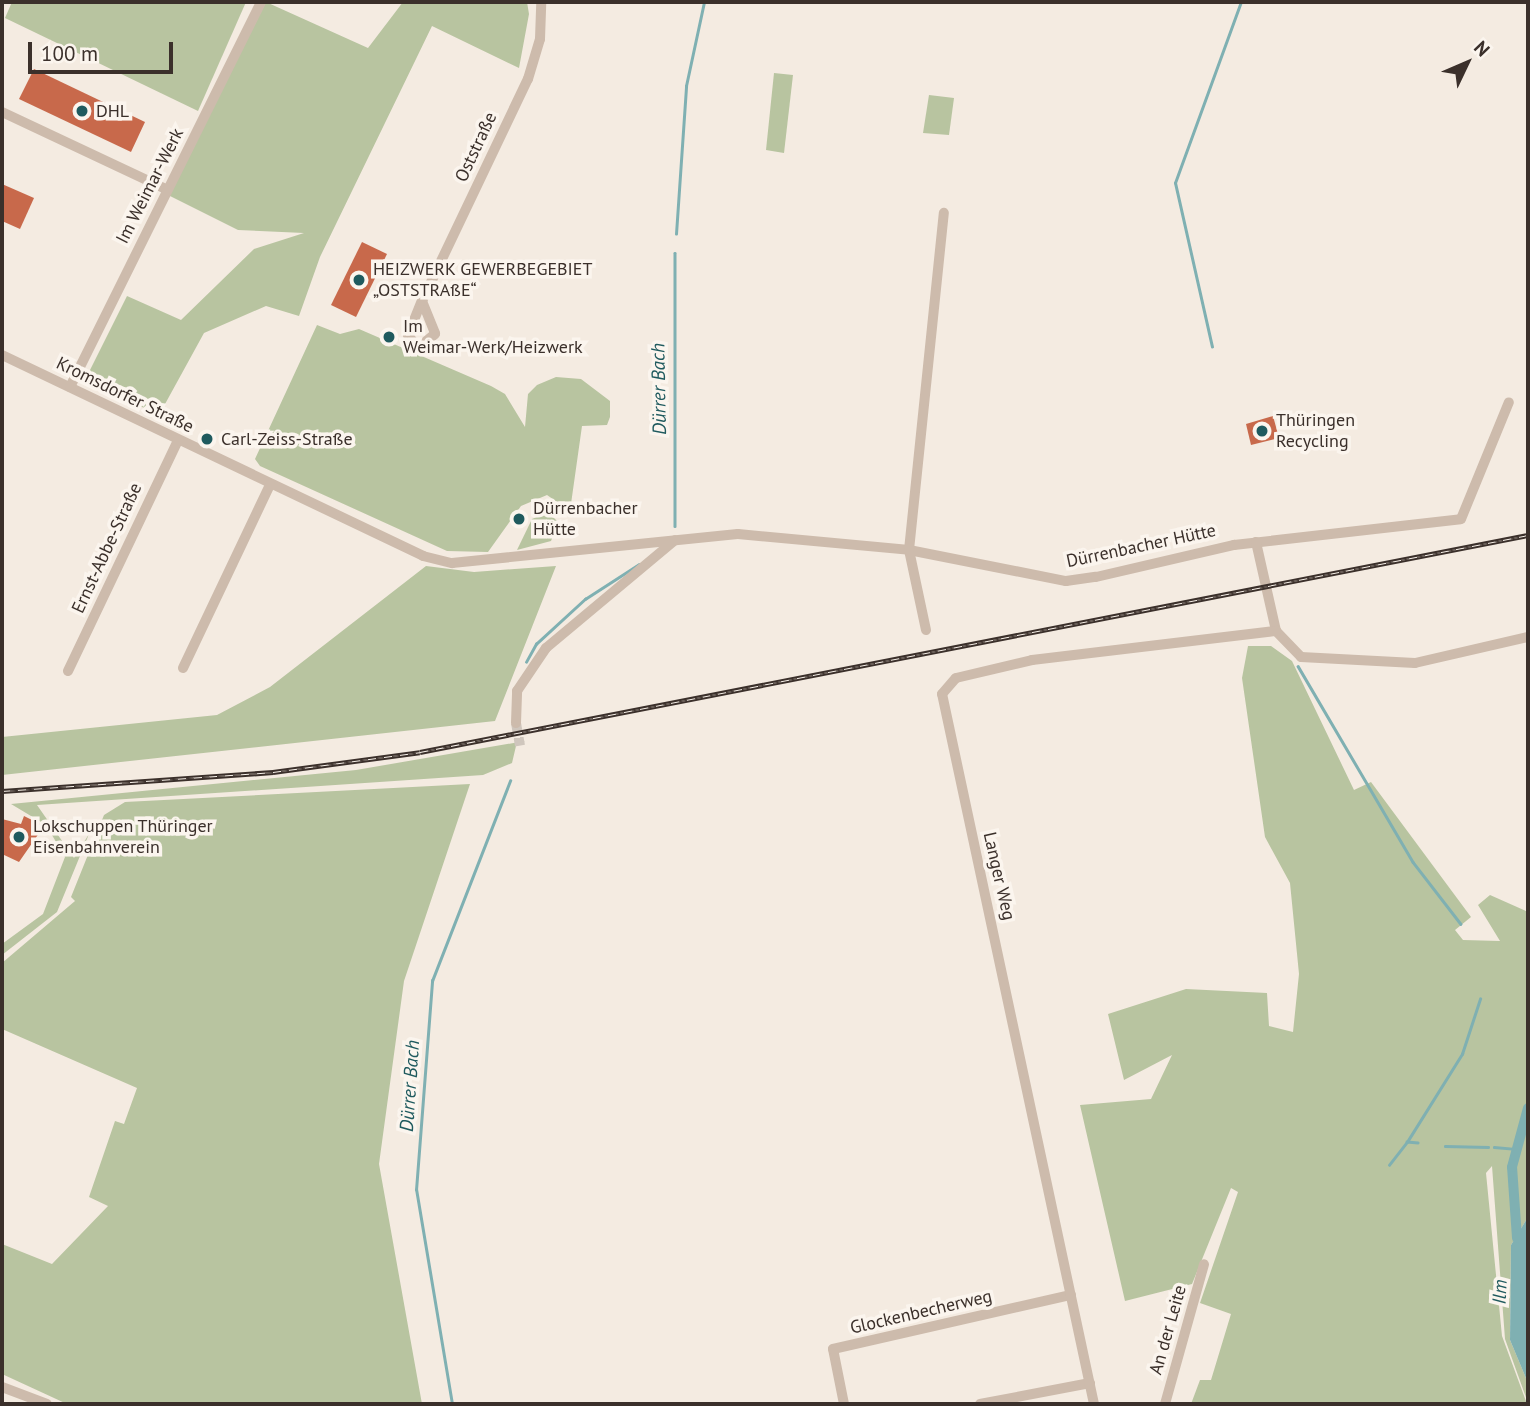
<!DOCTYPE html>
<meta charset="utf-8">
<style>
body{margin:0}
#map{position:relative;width:1530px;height:1406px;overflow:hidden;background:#f4ebe1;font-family:"PT Sans",sans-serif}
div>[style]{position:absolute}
.green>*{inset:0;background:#b8c4a0}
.water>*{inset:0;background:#7fb0b2}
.stream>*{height:2.5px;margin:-1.25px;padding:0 1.25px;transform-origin:1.25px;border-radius:1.25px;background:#7fb0b2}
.canal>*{height:10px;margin:-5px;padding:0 5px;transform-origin:5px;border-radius:5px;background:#7fb0b2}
.building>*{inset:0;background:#c8694b}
.minor-tunnel>*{height:10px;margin-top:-5px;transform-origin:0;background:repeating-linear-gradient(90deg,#cfc6bd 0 10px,transparent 0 15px)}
.minor>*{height:10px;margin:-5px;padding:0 5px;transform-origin:5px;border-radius:5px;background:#cdbbac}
.rail>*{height:5px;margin-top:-2.5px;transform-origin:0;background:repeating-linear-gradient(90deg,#fbf5ee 0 8px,#3b302b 0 16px);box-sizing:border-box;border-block:2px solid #3b302b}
.dots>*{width:19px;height:19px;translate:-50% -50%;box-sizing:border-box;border:4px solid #fbf5ee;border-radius:50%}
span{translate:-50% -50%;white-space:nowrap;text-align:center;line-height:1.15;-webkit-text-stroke:7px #fbf5ee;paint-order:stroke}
.poi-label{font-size:18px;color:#3b302b}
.left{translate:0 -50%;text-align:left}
.street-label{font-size:18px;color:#3b302b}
.water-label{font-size:19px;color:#1f5a5e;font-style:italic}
.frame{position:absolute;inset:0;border:4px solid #3b302b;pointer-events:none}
.north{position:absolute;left:1432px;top:28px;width:70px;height:70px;-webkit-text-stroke:5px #fbf5ee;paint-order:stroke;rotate:46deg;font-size:19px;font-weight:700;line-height:28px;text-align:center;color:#3b302b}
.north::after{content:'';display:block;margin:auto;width:24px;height:32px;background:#3b302b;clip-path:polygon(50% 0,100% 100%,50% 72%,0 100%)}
.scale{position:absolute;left:28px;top:42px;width:145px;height:32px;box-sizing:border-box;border:4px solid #3b302b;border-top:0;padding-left:9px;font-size:21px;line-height:24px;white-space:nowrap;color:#3b302b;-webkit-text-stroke:5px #fbf5ee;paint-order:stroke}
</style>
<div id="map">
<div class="green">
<div style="clip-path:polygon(12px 2px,246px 2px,198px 111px,5px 18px)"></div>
<div style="clip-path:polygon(266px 2px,368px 48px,403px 2px,527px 2px,529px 14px,519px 68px,432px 26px,320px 257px,299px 316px,266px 306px,204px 333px,159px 415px,85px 380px,127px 296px,181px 320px,254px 249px,304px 233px,238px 230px,168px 195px)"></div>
<div style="clip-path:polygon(774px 73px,793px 75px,784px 153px,766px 150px)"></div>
<div style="clip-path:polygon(929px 95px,954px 98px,949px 135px,923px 133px)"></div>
<div style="clip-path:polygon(317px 325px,340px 334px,359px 329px,491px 386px,505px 394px,525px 427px,528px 394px,537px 385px,556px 377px,581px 379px,610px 401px,610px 417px,607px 425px,582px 426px,570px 511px,547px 495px,521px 506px,488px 552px,447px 551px,260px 466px,255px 459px)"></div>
<div style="clip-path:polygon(548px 512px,558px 522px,551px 541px,517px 550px,532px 519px)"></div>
<div style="clip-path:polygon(426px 566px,474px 572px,556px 566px,495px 721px,2px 775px,2px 737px,217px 715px,270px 687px)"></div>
<div style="clip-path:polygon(1248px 646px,1271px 646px,1292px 661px,1354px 790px,1371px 782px,1471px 917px,1455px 930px,1463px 940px,1500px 941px,1478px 905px,1490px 895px,1528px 912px,1528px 1217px,1511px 1245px,1510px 1340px,1528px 1383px,1528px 1403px,1505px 1339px,1492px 1166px,1486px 1173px,1502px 1336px,1527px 1404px,1191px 1404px,1200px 1380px,1211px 1380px,1231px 1314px,1200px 1303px,1238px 1192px,1231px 1188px,1192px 1284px,1125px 1301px,1080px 1105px,1151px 1099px,1172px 1055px,1124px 1080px,1108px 1014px,1186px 989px,1267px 993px,1269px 1026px,1293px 1032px,1299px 974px,1290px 883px,1265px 837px,1242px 678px)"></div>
<div style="clip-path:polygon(525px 741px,516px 746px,512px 763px,483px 775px,37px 805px,74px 858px,89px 834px,57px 912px,2px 955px,2px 944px,43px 914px,65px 857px,46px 825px,11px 804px,356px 770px)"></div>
<div style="clip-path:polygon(470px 784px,404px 981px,379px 1164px,422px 1404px,67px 1404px,2px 1374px,2px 1244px,52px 1264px,108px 1206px,89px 1197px,115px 1121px,124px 1124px,137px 1088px,2px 1029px,2px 963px,75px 901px,71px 897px,104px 815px,125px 802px)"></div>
</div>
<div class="water">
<div style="clip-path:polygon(1528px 1217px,1528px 1383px,1510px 1340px,1511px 1245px)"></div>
</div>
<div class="stream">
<div style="left:676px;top:234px;width:148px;rotate:-86.1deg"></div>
<div style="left:686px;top:86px;width:86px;rotate:-77.9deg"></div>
<div style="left:675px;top:253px;width:273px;rotate:90deg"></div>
<div style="left:1212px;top:347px;width:168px;rotate:-102.7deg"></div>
<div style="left:1175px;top:183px;width:193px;rotate:-70deg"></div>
<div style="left:526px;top:662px;width:21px;rotate:-61deg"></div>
<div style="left:536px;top:644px;width:67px;rotate:-42.6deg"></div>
<div style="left:585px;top:599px;width:64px;rotate:-32.9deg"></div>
<div style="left:1298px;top:666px;width:227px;rotate:59.6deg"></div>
<div style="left:1413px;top:862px;width:78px;rotate:52.3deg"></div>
<div style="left:1418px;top:1143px;width:11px;rotate:-175deg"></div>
<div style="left:1407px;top:1142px;width:104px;rotate:-58deg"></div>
<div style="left:1462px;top:1054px;width:58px;rotate:-71.9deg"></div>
<div style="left:1445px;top:1146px;width:43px;rotate:1.3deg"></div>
<div style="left:1494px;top:1147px;width:21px;rotate:5deg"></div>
<div style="left:1389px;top:1165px;width:28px;rotate:-52deg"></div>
<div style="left:452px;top:1404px;width:217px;rotate:-99.5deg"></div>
<div style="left:416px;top:1190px;width:210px;rotate:-85.6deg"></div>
<div style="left:432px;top:981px;width:215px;rotate:-68.7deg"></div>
</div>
<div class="canal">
<div style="left:1517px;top:1238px;width:71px;rotate:-94deg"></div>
<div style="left:1512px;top:1167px;width:61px;rotate:-74.8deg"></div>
</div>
<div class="building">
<div style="clip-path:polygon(34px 69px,145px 122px,131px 152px,19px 99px)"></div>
<div style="clip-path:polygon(2px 184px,34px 198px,20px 229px,2px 221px)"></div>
<div style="clip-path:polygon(362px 242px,387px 254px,356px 317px,331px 305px)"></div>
<div style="clip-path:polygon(1273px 416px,1279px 438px,1251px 445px,1246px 424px)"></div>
<div style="clip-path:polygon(24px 816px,44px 826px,19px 862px,2px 854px,2px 819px,21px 824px)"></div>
</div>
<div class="minor-tunnel">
<div style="left:516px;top:723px;width:23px;rotate:80deg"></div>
</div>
<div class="minor">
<div style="left:2px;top:112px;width:181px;rotate:25.2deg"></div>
<div style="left:422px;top:301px;width:35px;rotate:68deg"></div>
<div style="left:435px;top:334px;width:22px;rotate:141deg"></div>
<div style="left:418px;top:348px;width:16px;rotate:-128deg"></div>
<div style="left:408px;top:335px;width:37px;rotate:-68deg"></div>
<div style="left:422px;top:301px;width:246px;rotate:-64.5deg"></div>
<div style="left:528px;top:79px;width:42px;rotate:-73.3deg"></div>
<div style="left:540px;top:39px;width:37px;rotate:-88deg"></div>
<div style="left:2px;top:355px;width:467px;rotate:25.5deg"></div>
<div style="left:423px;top:556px;width:30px;rotate:14deg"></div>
<div style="left:452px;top:563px;width:287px;rotate:-5.8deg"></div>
<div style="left:738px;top:534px;width:172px;rotate:5.3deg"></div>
<div style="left:909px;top:550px;width:160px;rotate:11.2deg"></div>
<div style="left:1066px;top:581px;width:30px;rotate:-8deg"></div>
<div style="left:1096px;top:577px;width:142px;rotate:-13.1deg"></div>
<div style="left:1234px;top:545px;width:228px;rotate:-6.5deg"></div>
<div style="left:1461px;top:519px;width:126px;rotate:-67.7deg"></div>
<div style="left:70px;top:387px;width:430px;rotate:-63.6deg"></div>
<div style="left:1256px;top:542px;width:91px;rotate:77.3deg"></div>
<div style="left:1276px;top:631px;width:36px;rotate:46deg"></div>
<div style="left:1301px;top:657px;width:114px;rotate:3deg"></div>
<div style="left:1415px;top:663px;width:116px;rotate:-13deg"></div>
<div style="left:926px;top:630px;width:82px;rotate:-102deg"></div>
<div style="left:909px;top:550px;width:339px;rotate:-84.1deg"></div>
<div style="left:183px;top:668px;width:203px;rotate:-64.6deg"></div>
<div style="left:68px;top:671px;width:256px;rotate:-64.5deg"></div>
<div style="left:516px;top:723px;width:32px;rotate:-88deg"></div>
<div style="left:517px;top:691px;width:52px;rotate:-56deg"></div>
<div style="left:546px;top:648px;width:168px;rotate:-39.9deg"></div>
<div style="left:2px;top:1387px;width:48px;rotate:20.7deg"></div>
<div style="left:844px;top:1404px;width:56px;rotate:-101.3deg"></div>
<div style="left:833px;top:1349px;width:244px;rotate:-12.8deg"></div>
<div style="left:980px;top:1404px;width:112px;rotate:-10.8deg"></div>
<div style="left:1094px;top:1404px;width:726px;rotate:-102.08deg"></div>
<div style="left:942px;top:694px;width:21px;rotate:-49deg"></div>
<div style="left:956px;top:678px;width:78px;rotate:-13.3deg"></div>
<div style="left:1032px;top:660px;width:246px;rotate:-6.8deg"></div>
<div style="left:1165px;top:1404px;width:145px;rotate:-74.4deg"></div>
</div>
<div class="rail">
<div style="left:2px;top:791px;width:272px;rotate:-4deg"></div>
<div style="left:273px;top:772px;width:148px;rotate:-7.7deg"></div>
<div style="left:420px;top:752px;width:1129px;rotate:-11.08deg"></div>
</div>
<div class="dots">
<div style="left:82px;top:111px;background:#1f5a5e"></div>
<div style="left:359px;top:280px;background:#1f5a5e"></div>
<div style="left:389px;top:337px;background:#1f5a5e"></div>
<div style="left:1262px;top:431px;background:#1f5a5e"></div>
<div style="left:207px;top:439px;background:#1f5a5e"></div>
<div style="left:519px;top:519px;background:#1f5a5e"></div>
<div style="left:19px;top:837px;background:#1f5a5e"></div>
</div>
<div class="poi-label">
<span class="left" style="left:96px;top:111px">DHL</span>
<span class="left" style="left:373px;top:280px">HEIZWERK GEWERBEGEBIET<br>„OSTSTRAßE“</span>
<span class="left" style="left:403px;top:337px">Im<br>Weimar-Werk/Heizwerk</span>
<span class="left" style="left:1276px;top:431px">Thüringen<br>Recycling</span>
<span class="left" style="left:221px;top:439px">Carl-Zeiss-Straße</span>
<span class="left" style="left:533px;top:519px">Dürrenbacher<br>Hütte</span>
<span class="left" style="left:33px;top:837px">Lokschuppen Thüringer<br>Eisenbahnverein</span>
</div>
<div class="street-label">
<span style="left:476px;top:147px;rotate:-65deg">Oststraße</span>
<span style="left:150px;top:186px;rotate:-63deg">Im Weimar-Werk</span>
<span style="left:125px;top:395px;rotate:26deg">Kromsdorfer Straße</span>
<span style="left:1141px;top:546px;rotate:-12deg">Dürrenbacher Hütte</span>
<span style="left:107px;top:548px;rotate:-65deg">Ernst-Abbe-Straße</span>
<span style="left:999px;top:876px;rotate:77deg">Langer Weg</span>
<span style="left:921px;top:1312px;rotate:-13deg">Glockenbecherweg</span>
<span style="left:1168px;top:1330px;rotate:-74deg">An der Leite</span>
</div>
<div class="water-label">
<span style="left:659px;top:389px;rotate:-91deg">Dürrer Bach</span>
<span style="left:410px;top:1086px;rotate:-86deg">Dürrer Bach</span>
<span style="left:1500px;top:1292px;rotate:-87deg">Ilm</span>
</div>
<div class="frame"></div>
<div class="north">N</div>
<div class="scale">100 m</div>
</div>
